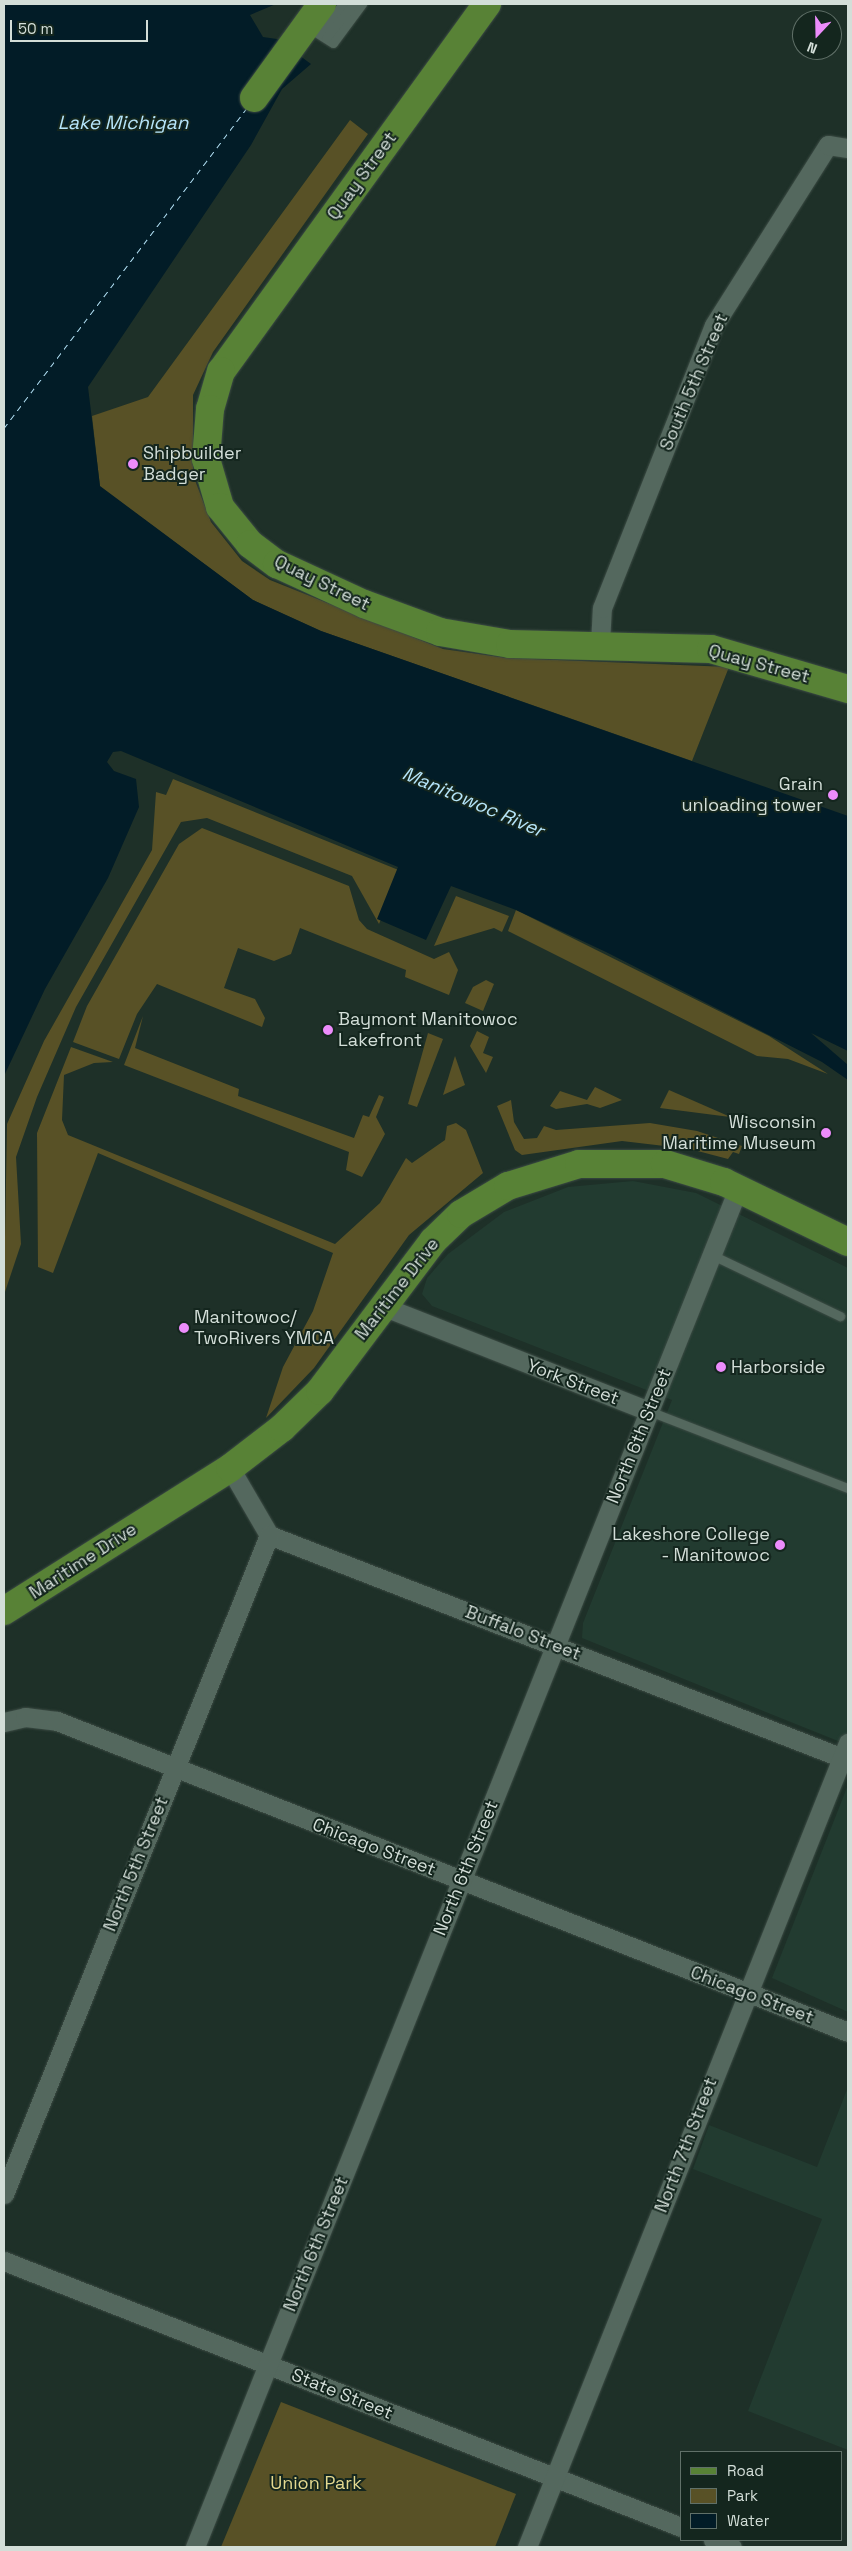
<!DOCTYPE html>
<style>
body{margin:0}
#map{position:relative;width:852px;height:2551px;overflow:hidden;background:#1e3028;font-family:"Space Grotesk",sans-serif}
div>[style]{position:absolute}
.built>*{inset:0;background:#223b30}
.green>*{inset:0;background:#585126}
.water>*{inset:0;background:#021c27}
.ferry>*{height:1px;margin-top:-0.5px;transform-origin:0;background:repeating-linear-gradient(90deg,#b6e5fa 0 6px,transparent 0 11px)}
.roads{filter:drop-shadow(0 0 1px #3c4b44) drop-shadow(0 0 1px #3c4b44)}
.lane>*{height:9px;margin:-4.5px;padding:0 4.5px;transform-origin:4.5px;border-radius:4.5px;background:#54685e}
.street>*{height:19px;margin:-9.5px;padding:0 9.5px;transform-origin:9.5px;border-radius:9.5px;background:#54685e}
.primary>*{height:28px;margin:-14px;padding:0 14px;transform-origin:14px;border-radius:14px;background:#588236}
.dots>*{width:14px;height:14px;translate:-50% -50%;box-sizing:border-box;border:2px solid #14261e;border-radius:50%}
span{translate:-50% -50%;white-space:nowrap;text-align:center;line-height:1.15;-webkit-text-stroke:4px #14261e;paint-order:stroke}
.street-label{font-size:18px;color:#d3ded8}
.poi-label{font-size:18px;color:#d3ded8}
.left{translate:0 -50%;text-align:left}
.right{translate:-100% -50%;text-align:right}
.park-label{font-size:18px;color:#e4d990}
.water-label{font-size:19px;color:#b6e5fa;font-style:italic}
.frame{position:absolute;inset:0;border:5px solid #d3ded8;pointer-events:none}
.legend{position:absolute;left:680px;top:2451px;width:162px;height:90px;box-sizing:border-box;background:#14261e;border:1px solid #607068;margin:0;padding:6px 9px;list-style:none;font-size:15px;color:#d3ded8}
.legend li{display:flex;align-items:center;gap:10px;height:25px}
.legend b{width:25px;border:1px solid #607068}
.north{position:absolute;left:792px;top:10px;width:50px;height:50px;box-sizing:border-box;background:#14261e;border:1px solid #607068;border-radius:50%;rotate:201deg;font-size:14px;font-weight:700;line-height:20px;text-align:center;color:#d3ded8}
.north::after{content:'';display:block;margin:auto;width:18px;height:22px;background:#ec8cfb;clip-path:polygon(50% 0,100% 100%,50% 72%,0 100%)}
.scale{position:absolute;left:10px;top:20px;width:138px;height:22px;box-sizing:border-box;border:2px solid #d3ded8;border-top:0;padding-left:6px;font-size:15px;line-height:18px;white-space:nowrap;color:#d3ded8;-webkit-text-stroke:4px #14261e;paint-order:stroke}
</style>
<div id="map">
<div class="built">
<div style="clip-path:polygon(633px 1181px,696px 1193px,848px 1268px,848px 1745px,582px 1638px,583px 1623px,672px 1400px,432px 1306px,422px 1294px,427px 1278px,448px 1254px,504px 1212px,568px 1187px)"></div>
<div style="clip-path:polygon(848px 1785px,848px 2012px,772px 1978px)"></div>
<div style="clip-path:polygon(848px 2087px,848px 2450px,748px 2411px,822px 2219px,693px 2169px,709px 2125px,817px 2167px)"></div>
</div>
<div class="green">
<div style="clip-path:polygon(350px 120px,368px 134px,213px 352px,193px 395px,193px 475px,211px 522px,242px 561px,270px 580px,443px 649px,507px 658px,729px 667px,692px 761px,321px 631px,253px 600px,100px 487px,92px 416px,148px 397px)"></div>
<div style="clip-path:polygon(173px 779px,401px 871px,379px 924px,352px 876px,207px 818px,181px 822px,76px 1007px,37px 1097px,16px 1157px,21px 1244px,4px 1295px,7px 1124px,44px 1041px,152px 850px,156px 792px,166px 795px)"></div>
<div style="clip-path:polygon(202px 828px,349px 886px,359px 920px,367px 929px,434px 959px,449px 952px,458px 970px,449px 995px,405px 977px,406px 970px,300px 928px,291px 954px,274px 961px,238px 948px,224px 988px,255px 999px,265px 1018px,262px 1027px,157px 984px,137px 1014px,119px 1059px,73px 1042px,87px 1006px,179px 844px)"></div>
<div style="clip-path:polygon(456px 896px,509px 916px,502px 932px,494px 928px,434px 946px)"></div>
<div style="clip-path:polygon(516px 910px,769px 1036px,828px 1074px,788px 1059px,757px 1056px,508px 931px)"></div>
<div style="clip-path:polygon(486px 980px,494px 984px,483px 1011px,465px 1003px,473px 987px)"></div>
<div style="clip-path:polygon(143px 1016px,135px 1048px,239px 1089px,238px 1096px,354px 1138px,363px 1115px,369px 1117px,379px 1095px,384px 1097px,376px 1117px,385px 1134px,362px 1177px,346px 1170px,349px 1152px,124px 1065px)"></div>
<div style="clip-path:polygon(477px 1031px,489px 1037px,483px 1053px,493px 1057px,486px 1073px,470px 1046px)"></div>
<div style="clip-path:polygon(428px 1033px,443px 1039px,417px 1107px,408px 1104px)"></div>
<div style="clip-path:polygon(71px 1047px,113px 1062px,94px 1063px,64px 1075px,62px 1120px,68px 1135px,335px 1244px,380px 1203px,406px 1158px,412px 1163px,445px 1140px,447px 1126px,456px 1123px,466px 1130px,483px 1173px,409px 1235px,314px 1368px,266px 1418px,283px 1367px,313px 1311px,333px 1253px,98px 1153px,53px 1273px,38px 1267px,37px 1133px)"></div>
<div style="clip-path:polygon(455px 1056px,465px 1085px,443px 1095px)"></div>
<div style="clip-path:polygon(595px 1087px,622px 1100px,600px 1108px,587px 1104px,556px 1109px,550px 1106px,560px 1091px,587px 1100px)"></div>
<div style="clip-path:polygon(669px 1090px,726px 1115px,730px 1117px,660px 1108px)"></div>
<div style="clip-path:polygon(511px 1100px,514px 1122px,524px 1139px,537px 1138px,544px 1126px,556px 1130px,650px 1123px,697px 1131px,742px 1146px,739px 1154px,733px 1152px,728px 1159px,690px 1149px,622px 1141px,522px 1155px,515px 1150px,497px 1106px)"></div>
<div style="clip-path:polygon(281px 2402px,516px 2494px,495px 2547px,221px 2547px)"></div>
</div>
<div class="water">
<div style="clip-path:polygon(4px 4px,276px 4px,250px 15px,263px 37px,277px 39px,311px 64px,282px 89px,251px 145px,88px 387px,100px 486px,253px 600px,321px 631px,848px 816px,848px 1051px,811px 1033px,848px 1065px,848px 1080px,822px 1062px,606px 952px,516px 910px,451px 886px,426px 940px,377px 919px,398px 867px,121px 751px,113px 752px,107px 762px,114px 771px,136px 779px,139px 807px,108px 878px,45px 989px,4px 1076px)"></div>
</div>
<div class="ferry">
<div style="left:4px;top:428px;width:402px;rotate:-52.8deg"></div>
</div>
<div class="roads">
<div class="lane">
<div style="left:309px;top:28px;width:28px;rotate:32deg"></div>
<div style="left:333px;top:43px;width:49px;rotate:-53.4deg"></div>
<div style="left:320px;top:34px;width:38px;rotate:-53deg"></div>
<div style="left:326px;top:38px;width:43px;rotate:-51.5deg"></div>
<div style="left:712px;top:1255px;width:142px;rotate:25.5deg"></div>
<div style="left:649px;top:1411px;width:213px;rotate:21.2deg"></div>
</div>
<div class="street">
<div style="left:600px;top:644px;width:36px;rotate:-87deg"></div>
<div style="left:602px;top:608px;width:304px;rotate:-68.4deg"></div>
<div style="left:714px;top:325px;width:213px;rotate:-57.7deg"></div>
<div style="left:828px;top:145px;width:20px;rotate:9deg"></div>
<div style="left:382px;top:1306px;width:287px;rotate:21.5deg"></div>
<div style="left:230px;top:1468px;width:78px;rotate:59.8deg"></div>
<div style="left:269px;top:1535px;width:621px;rotate:21.24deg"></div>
<div style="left:4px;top:1722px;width:22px;rotate:-13deg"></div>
<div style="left:25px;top:1717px;width:32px;rotate:7deg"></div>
<div style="left:57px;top:1721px;width:850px;rotate:21.46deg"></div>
<div style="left:4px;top:2194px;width:710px;rotate:-68.09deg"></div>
<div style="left:4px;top:2261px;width:727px;rotate:21.45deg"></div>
<div style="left:713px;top:2540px;width:20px;rotate:20deg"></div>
<div style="left:195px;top:2547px;width:1463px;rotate:-68.21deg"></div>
<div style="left:527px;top:2547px;width:866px;rotate:-68.24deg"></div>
</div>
<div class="primary">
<div style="left:487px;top:4px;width:453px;rotate:125.9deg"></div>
<div style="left:221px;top:371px;width:40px;rotate:106deg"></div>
<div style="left:210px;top:409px;width:50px;rotate:94.6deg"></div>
<div style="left:206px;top:459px;width:50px;rotate:73.7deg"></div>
<div style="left:220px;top:507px;width:48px;rotate:51deg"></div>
<div style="left:250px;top:544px;width:34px;rotate:37deg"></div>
<div style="left:277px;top:564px;width:96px;rotate:24.7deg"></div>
<div style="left:364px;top:604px;width:81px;rotate:20.2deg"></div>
<div style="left:440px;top:632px;width:71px;rotate:9.7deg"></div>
<div style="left:510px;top:644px;width:201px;rotate:1.4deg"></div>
<div style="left:711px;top:649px;width:143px;rotate:16.3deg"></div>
<div style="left:254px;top:98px;width:116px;rotate:-54.1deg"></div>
<div style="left:4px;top:1611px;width:267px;rotate:-32.3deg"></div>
<div style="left:230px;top:1468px;width:66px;rotate:-37.6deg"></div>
<div style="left:282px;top:1428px;width:53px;rotate:-44.2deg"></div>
<div style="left:320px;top:1391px;width:188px;rotate:-53deg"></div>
<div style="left:433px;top:1241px;width:39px;rotate:-44deg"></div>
<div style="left:461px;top:1214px;width:55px;rotate:-30.8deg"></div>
<div style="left:508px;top:1186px;width:74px;rotate:-17.2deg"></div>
<div style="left:579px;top:1164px;width:86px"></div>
<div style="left:665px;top:1164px;width:62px;rotate:17deg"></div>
<div style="left:724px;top:1182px;width:138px;rotate:25.8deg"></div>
</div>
</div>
<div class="dots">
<div style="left:133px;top:464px;background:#ec8cfb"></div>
<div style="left:833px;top:795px;background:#ec8cfb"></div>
<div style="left:328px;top:1030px;background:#ec8cfb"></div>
<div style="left:826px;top:1133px;background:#ec8cfb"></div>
<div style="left:184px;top:1328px;background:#ec8cfb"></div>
<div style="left:721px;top:1367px;background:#ec8cfb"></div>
<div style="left:780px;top:1545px;background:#ec8cfb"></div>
</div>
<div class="street-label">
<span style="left:362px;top:176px;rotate:-54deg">Quay Street</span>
<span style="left:694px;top:382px;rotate:-67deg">South 5th Street</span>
<span style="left:322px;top:583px;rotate:26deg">Quay Street</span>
<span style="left:759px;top:664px;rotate:15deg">Quay Street</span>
<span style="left:397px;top:1289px;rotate:-52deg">Maritime Drive</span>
<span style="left:573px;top:1382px;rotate:21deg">York Street</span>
<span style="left:639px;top:1436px;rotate:-68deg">North 6th Street</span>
<span style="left:83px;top:1561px;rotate:-33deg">Maritime Drive</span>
<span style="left:523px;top:1633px;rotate:21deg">Buffalo Street</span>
<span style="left:374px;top:1847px;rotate:21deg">Chicago Street</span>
<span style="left:136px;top:1864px;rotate:-68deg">North 5th Street</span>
<span style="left:466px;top:1868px;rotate:-68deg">North 6th Street</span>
<span style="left:752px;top:1995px;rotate:21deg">Chicago Street</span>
<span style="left:686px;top:2145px;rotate:-69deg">North 7th Street</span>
<span style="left:316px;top:2244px;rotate:-68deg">North 6th Street</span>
<span style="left:342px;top:2394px;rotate:22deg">State Street</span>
</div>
<div class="poi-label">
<span class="left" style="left:143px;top:464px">Shipbuilder<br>Badger</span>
<span class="right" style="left:823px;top:795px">Grain<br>unloading tower</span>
<span class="left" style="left:338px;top:1030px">Baymont Manitowoc<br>Lakefront</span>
<span class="right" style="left:816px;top:1133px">Wisconsin<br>Maritime Museum</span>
<span class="left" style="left:194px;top:1328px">Manitowoc/<br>TwoRivers YMCA</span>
<span class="left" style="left:731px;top:1367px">Harborside</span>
<span class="right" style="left:770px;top:1545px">Lakeshore College<br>- Manitowoc</span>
</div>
<div class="park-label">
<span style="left:316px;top:2483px">Union Park</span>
</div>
<div class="water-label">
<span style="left:123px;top:123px">Lake Michigan</span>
<span style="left:473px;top:802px;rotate:23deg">Manitowoc River</span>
</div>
<div class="frame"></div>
<ul class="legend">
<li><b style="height:6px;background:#588236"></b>Road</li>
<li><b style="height:14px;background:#585126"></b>Park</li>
<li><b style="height:14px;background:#021c27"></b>Water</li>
</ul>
<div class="north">N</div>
<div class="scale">50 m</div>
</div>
